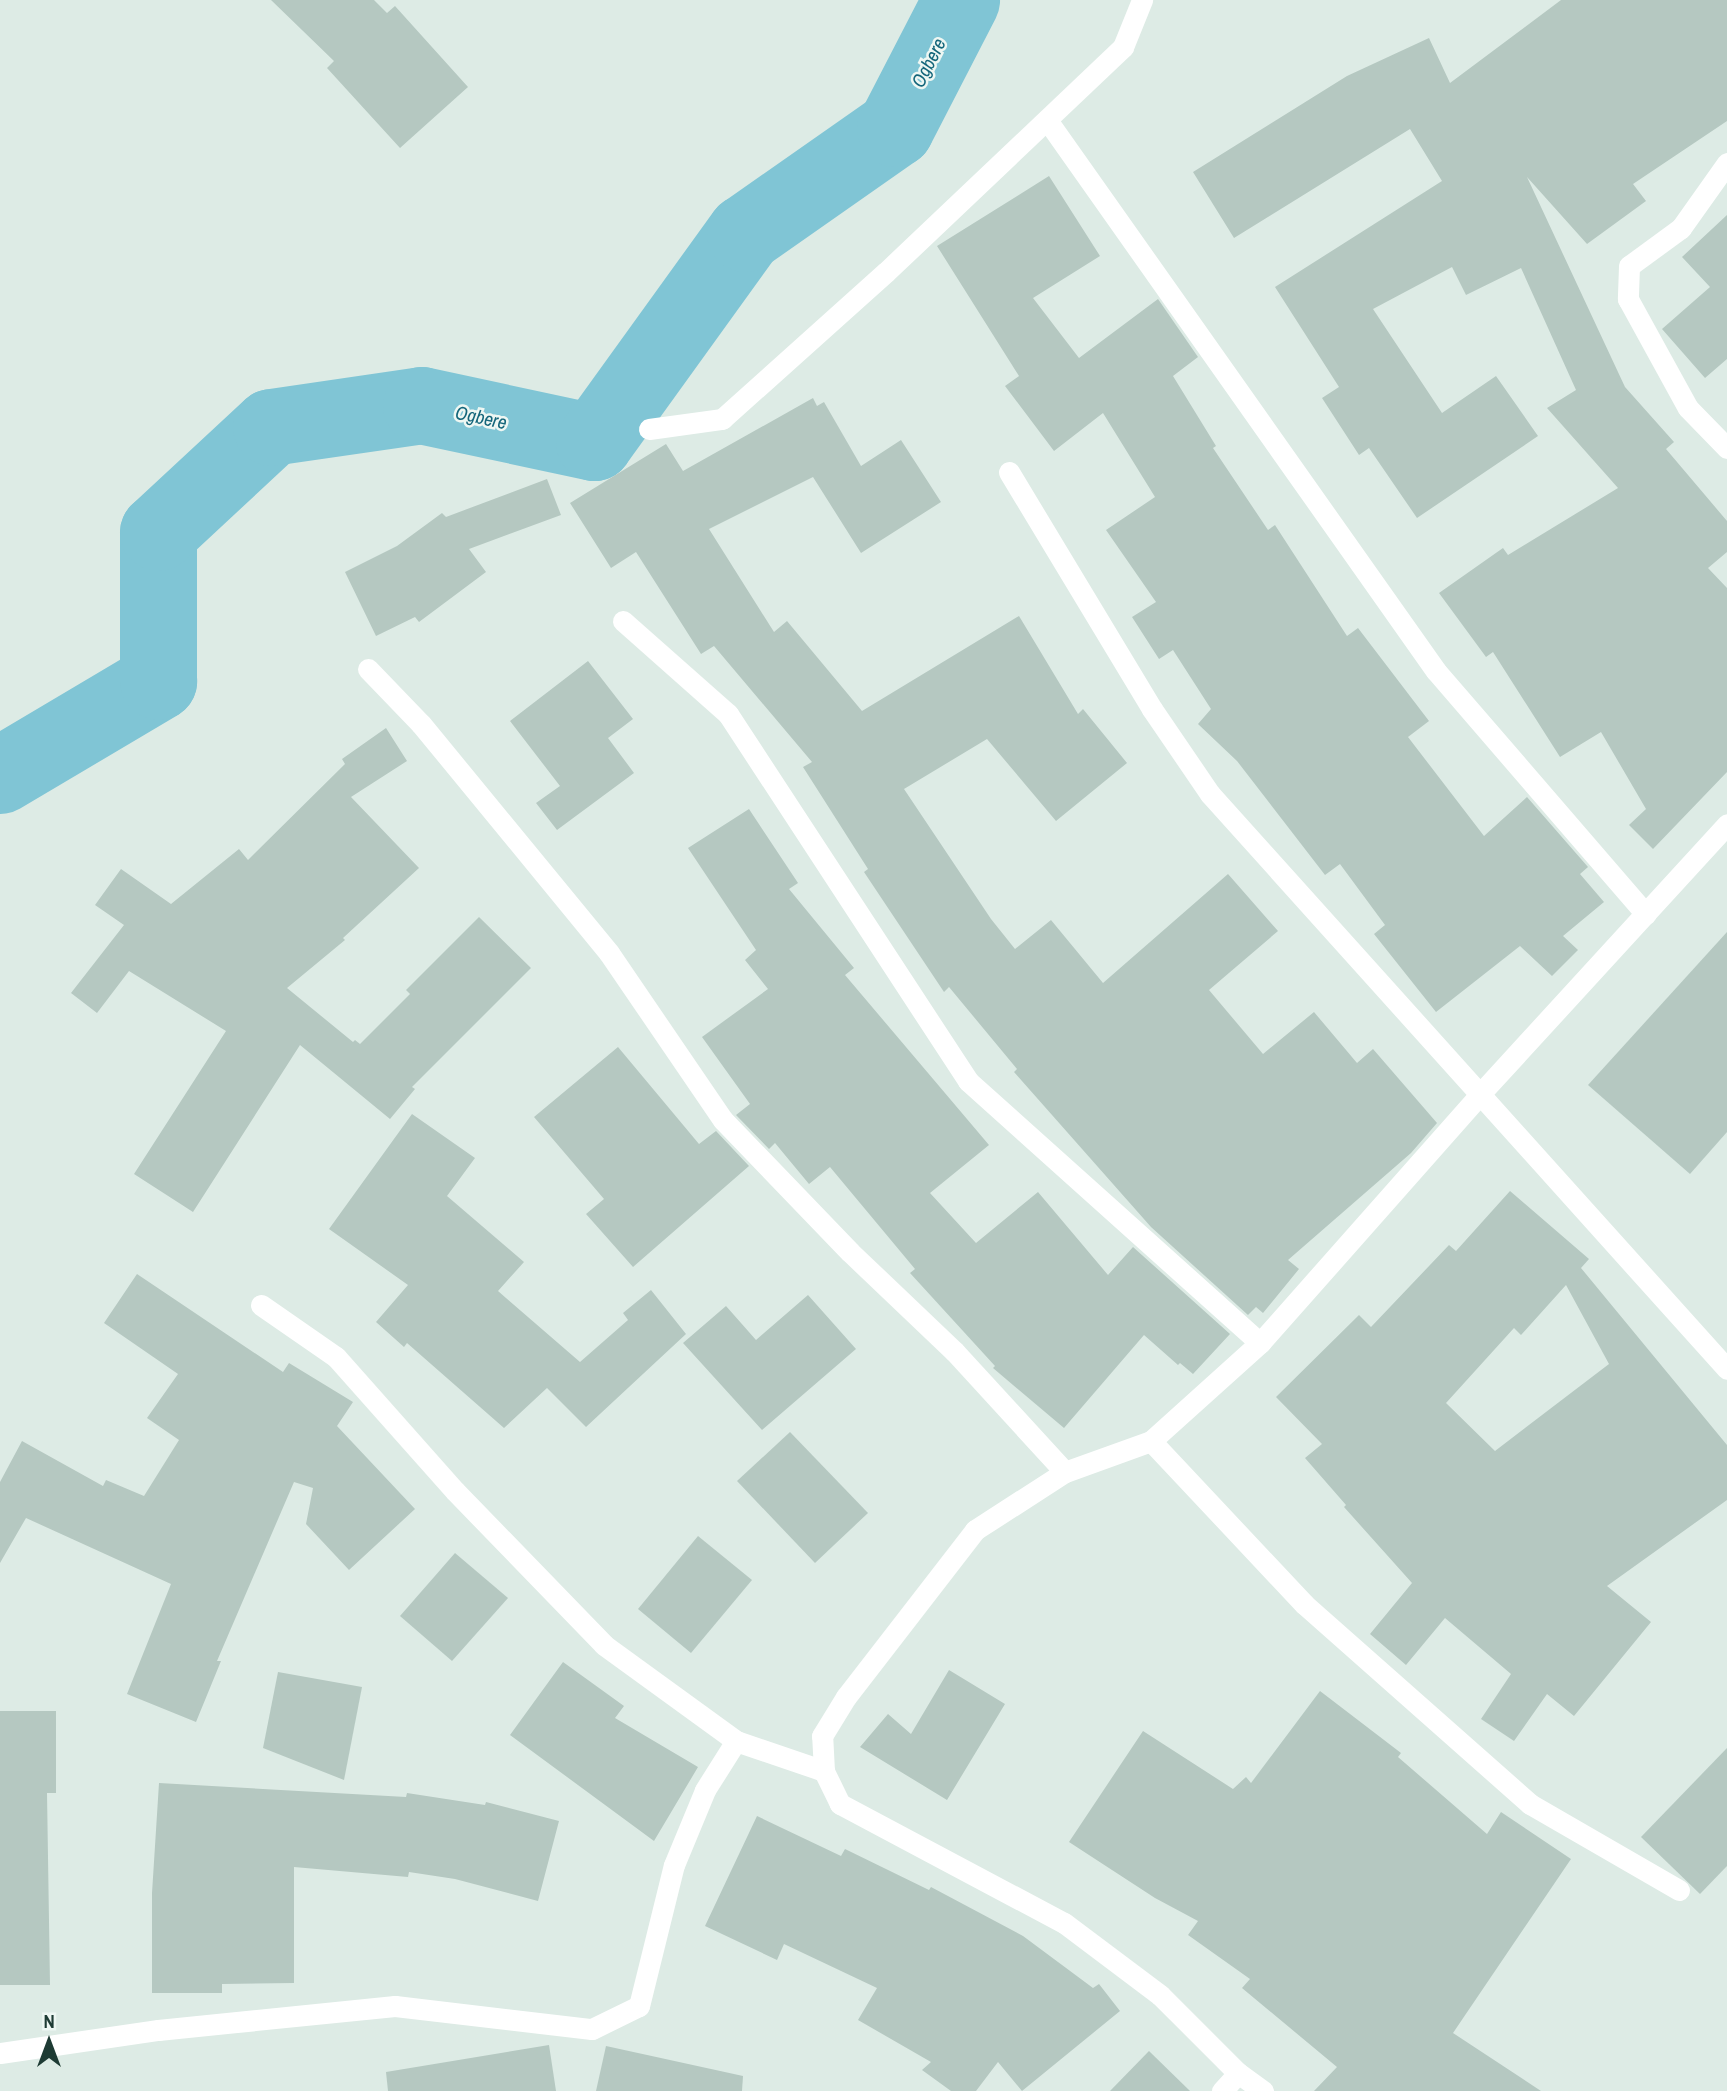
<!DOCTYPE html>
<style>
body{margin:0}
#map{position:relative;width:1727px;height:2091px;overflow:hidden;background:#ddebe5;font-family:"Archivo Narrow",sans-serif}
div>[style]{position:absolute}
.river>*{height:77px;margin:-38.5px;padding:0 38.5px;transform-origin:38.5px;border-radius:38.5px;background:#80c5d5}
.building>*{inset:0;background:#b5c8c1}
.street>*{height:21px;margin:-10.5px;padding:0 10.5px;transform-origin:10.5px;border-radius:10.5px;background:#fff}
span{translate:-50% -50%;white-space:nowrap;text-align:center;line-height:1.15;-webkit-text-stroke:5px #eef7f3;paint-order:stroke}
.water-label{font-size:19px;color:#14667b;font-style:italic}
.north{position:absolute;left:14px;top:2007px;width:70px;height:70px;-webkit-text-stroke:5px #eef7f3;paint-order:stroke;rotate:0deg;font-size:19px;font-weight:700;line-height:28px;text-align:center;color:#1e3b34}
.north::after{content:'';display:block;margin:auto;width:24px;height:32px;background:#1e3b34;clip-path:polygon(50% 0,100% 100%,50% 72%,0 100%)}
</style>
<div id="map">
<div class="river">
<div style="left:0;top:775px;width:184px;rotate:-30.7deg"></div>
<div style="left:158px;top:681px;width:149px;rotate:-90deg"></div>
<div style="left:158px;top:532px;width:154px;rotate:-42.9deg"></div>
<div style="left:271px;top:427px;width:152px;rotate:-8.3deg"></div>
<div style="left:421px;top:405px;width:177px;rotate:12.1deg"></div>
<div style="left:594px;top:442px;width:258px;rotate:-54.2deg"></div>
<div style="left:745px;top:233px;width:183px;rotate:-35deg"></div>
<div style="left:895px;top:128px;width:144px;rotate:-62.7deg"></div>
</div>
<div class="building">
<div style="clip-path:polygon(271px 0,374px 0,387px 13px,395px 6px,468px 87px,400px 148px,327px 68px,334px 61px)"></div>
<div style="clip-path:polygon(1561px 0,1727px 0,1727px 121px,1633px 184px,1646px 201px,1587px 244px,1527px 177px,1625px 387px,1674px 442px,1666px 449px,1727px 521px,1727px 552px,1708px 568px,1727px 588px,1727px 772px,1653px 849px,1629px 825px,1646px 809px,1601px 732px,1560px 757px,1493px 652px,1486px 657px,1439px 593px,1503px 548px,1508px 555px,1618px 488px,1547px 408px,1576px 390px,1521px 268px,1466px 295px,1452px 267px,1373px 309px,1442px 413px,1496px 376px,1538px 436px,1417px 518px,1369px 448px,1359px 455px,1322px 398px,1339px 387px,1275px 287px,1442px 181px,1410px 129px,1234px 238px,1193px 172px,1347px 76px,1429px 38px,1450px 83px)"></div>
<div style="clip-path:polygon(1049px 176px,1100px 256px,1033px 298px,1079px 358px,1158px 299px,1198px 357px,1173px 376px,1216px 446px,1213px 448px,1268px 530px,1275px 525px,1347px 636px,1358px 628px,1429px 721px,1408px 737px,1484px 836px,1527px 797px,1588px 867px,1580px 874px,1604px 902px,1563px 936px,1578px 950px,1552px 976px,1520px 946px,1436px 1012px,1374px 934px,1385px 925px,1340px 864px,1325px 875px,1237px 761px,1198px 724px,1211px 709px,1173px 650px,1159px 659px,1132px 617px,1156px 602px,1106px 530px,1155px 497px,1103px 413px,1054px 451px,1005px 386px,1019px 376px,937px 246px)"></div>
<div style="clip-path:polygon(1727px 215px,1727px 359px,1705px 378px,1662px 329px,1710px 287px,1682px 257px)"></div>
<div style="clip-path:polygon(813px 398px,817px 406px,824px 402px,861px 466px,901px 440px,941px 502px,861px 553px,813px 477px,709px 529px,774px 632px,787px 621px,862px 711px,1019px 616px,1078px 714px,1083px 709px,1127px 763px,1056px 821px,987px 739px,904px 789px,991px 919px,1015px 949px,1051px 920px,1103px 983px,1228px 874px,1278px 931px,1209px 990px,1263px 1054px,1314px 1012px,1357px 1063px,1373px 1049px,1437px 1123px,1411px 1153px,1288px 1260px,1299px 1269px,1263px 1313px,1256px 1307px,1248px 1315px,1151px 1227px,1014px 1072px,1017px 1069px,949px 987px,944px 992px,864px 872px,868px 869px,803px 767px,812px 762px,714px 646px,701px 654px,636px 552px,611px 568px,570px 503px,666px 444px,683px 471px)"></div>
<div style="clip-path:polygon(547px 479px,561px 515px,469px 549px,486px 572px,419px 622px,415px 617px,376px 636px,345px 572px,397px 546px,442px 513px,446px 517px)"></div>
<div style="clip-path:polygon(588px 661px,633px 719px,608px 738px,634px 773px,557px 830px,536px 803px,560px 786px,510px 721px)"></div>
<div style="clip-path:polygon(386px 728px,407px 761px,351px 797px,419px 868px,343px 938px,345px 940px,287px 988px,353px 1042px,355px 1040px,360px 1044px,410px 994px,406px 990px,479px 917px,531px 968px,412px 1087px,415px 1089px,390px 1119px,300px 1045px,193px 1212px,134px 1174px,226px 1031px,129px 971px,97px 1013px,71px 993px,124px 925px,95px 905px,121px 869px,171px 904px,239px 849px,248px 860px,345px 764px,342px 759px)"></div>
<div style="clip-path:polygon(749px 809px,798px 883px,789px 889px,854px 968px,845px 975px,989px 1145px,930px 1193px,976px 1243px,1038px 1192px,1108px 1275px,1133px 1247px,1230px 1334px,1193px 1374px,1180px 1363px,1178px 1365px,1144px 1335px,1064px 1428px,993px 1368px,995px 1366px,910px 1273px,915px 1269px,830px 1167px,809px 1184px,775px 1143px,769px 1149px,736px 1115px,750px 1104px,702px 1037px,768px 989px,745px 960px,756px 950px,688px 848px)"></div>
<div style="clip-path:polygon(1727px 932px,1727px 1132px,1690px 1174px,1588px 1085px)"></div>
<div style="clip-path:polygon(618px 1047px,699px 1144px,716px 1131px,749px 1166px,633px 1267px,586px 1214px,604px 1199px,534px 1117px)"></div>
<div style="clip-path:polygon(412px 1114px,475px 1158px,447px 1196px,524px 1262px,498px 1291px,580px 1362px,628px 1320px,623px 1313px,651px 1290px,686px 1334px,586px 1427px,547px 1388px,504px 1428px,407px 1343px,404px 1347px,376px 1322px,408px 1285px,329px 1229px)"></div>
<div style="clip-path:polygon(evenodd,1510px 1191px,1589px 1259px,1581px 1268px,1727px 1445px,1727px 1500px,1607px 1586px,1651px 1622px,1574px 1716px,1547px 1694px,1514px 1741px,1481px 1719px,1511px 1674px,1445px 1618px,1406px 1665px,1370px 1634px,1412px 1583px,1344px 1507px,1346px 1505px,1305px 1458px,1322px 1444px,1276px 1397px,1359px 1315px,1371px 1327px,1449px 1245px,1456px 1251px,1510px 1191px,1566px 1285px,1609px 1364px,1495px 1451px,1446px 1403px,1514px 1328px,1521px 1335px,1566px 1285px)"></div>
<div style="clip-path:polygon(137px 1274px,283px 1372px,289px 1363px,353px 1402px,337px 1426px,415px 1509px,349px 1570px,306px 1524px,313px 1488px,294px 1482px,217px 1661px,221px 1661px,196px 1722px,127px 1694px,171px 1584px,26px 1518px,0 1563px,0 1482px,22px 1441px,103px 1486px,106px 1480px,144px 1496px,179px 1440px,147px 1418px,178px 1374px,104px 1323px)"></div>
<div style="clip-path:polygon(808px 1295px,856px 1349px,762px 1430px,683px 1343px,726px 1306px,756px 1340px)"></div>
<div style="clip-path:polygon(790px 1432px,868px 1513px,815px 1563px,737px 1481px)"></div>
<div style="clip-path:polygon(698px 1536px,752px 1580px,691px 1653px,638px 1609px)"></div>
<div style="clip-path:polygon(455px 1553px,508px 1598px,452px 1661px,400px 1616px)"></div>
<div style="clip-path:polygon(563px 1662px,624px 1706px,615px 1718px,698px 1767px,654px 1841px,510px 1735px)"></div>
<div style="clip-path:polygon(949px 1670px,1005px 1704px,947px 1800px,860px 1747px,888px 1714px,911px 1734px)"></div>
<div style="clip-path:polygon(278px 1672px,362px 1687px,344px 1780px,263px 1748px)"></div>
<div style="clip-path:polygon(1320px 1691px,1401px 1753px,1398px 1757px,1487px 1834px,1501px 1812px,1571px 1859px,1453px 2033px,1541px 2091px,1314px 2091px,1337px 2067px,1242px 1988px,1250px 1979px,1188px 1935px,1198px 1921px,1155px 1898px,1069px 1842px,1143px 1731px,1233px 1789px,1246px 1777px,1251px 1783px)"></div>
<div style="clip-path:polygon(0 1711px,56px 1711px,56px 1793px,47px 1793px,50px 1985px,0 1985px)"></div>
<div style="clip-path:polygon(1727px 1748px,1727px 1866px,1700px 1894px,1641px 1837px)"></div>
<div style="clip-path:polygon(159px 1783px,406px 1797px,407px 1793px,485px 1805px,486px 1802px,559px 1821px,538px 1901px,455px 1879px,409px 1872px,408px 1877px,294px 1867px,294px 1983px,222px 1984px,222px 1993px,152px 1993px,152px 1893px)"></div>
<div style="clip-path:polygon(757px 1816px,841px 1856px,845px 1849px,929px 1890px,931px 1887px,1023px 1936px,1093px 1988px,1099px 1984px,1120px 2011px,1022px 2091px,998px 2062px,976px 2091px,951px 2091px,922px 2070px,931px 2062px,858px 2020px,877px 1988px,784px 1944px,777px 1960px,705px 1926px)"></div>
<div style="clip-path:polygon(549px 2045px,556px 2091px,388px 2091px,386px 2072px)"></div>
<div style="clip-path:polygon(606px 2046px,743px 2076px,742px 2091px,596px 2091px)"></div>
<div style="clip-path:polygon(1149px 2051px,1190px 2091px,1110px 2091px)"></div>
</div>
<div class="street">
<div style="left:1047px;top:120px;width:674px;rotate:54.78deg"></div>
<div style="left:1436px;top:671px;width:321px;rotate:49.2deg"></div>
<div style="left:1727px;top:163px;width:80px;rotate:125.3deg"></div>
<div style="left:1681px;top:228px;width:64px;rotate:143.8deg"></div>
<div style="left:1629px;top:266px;width:33px;rotate:92deg"></div>
<div style="left:1628px;top:299px;width:124px;rotate:61.2deg"></div>
<div style="left:1688px;top:408px;width:56px;rotate:45.7deg"></div>
<div style="left:649px;top:429px;width:74px;rotate:-7.8deg"></div>
<div style="left:722px;top:419px;width:220px;rotate:-41.9deg"></div>
<div style="left:886px;top:272px;width:327px;rotate:-43.5deg"></div>
<div style="left:1123px;top:47px;width:51px;rotate:-68deg"></div>
<div style="left:1009px;top:472px;width:277px;rotate:58.9deg"></div>
<div style="left:1152px;top:709px;width:103px;rotate:55.7deg"></div>
<div style="left:1210px;top:794px;width:773px;rotate:48.04deg"></div>
<div style="left:623px;top:621px;width:140px;rotate:41.5deg"></div>
<div style="left:728px;top:714px;width:439px;rotate:56.8deg"></div>
<div style="left:968px;top:1081px;width:392px;rotate:41.9deg"></div>
<div style="left:368px;top:669px;width:76px;rotate:46.1deg"></div>
<div style="left:421px;top:724px;width:296px;rotate:50.6deg"></div>
<div style="left:609px;top:953px;width:202px;rotate:55.7deg"></div>
<div style="left:723px;top:1120px;width:183px;rotate:46.1deg"></div>
<div style="left:850px;top:1252px;width:144px;rotate:43.6deg"></div>
<div style="left:954px;top:1351px;width:164px;rotate:47.5deg"></div>
<div style="left:261px;top:1305px;width:91px;rotate:34.7deg"></div>
<div style="left:336px;top:1357px;width:179px;rotate:48.4deg"></div>
<div style="left:455px;top:1491px;width:214px;rotate:45.9deg"></div>
<div style="left:604px;top:1645px;width:163px;rotate:36deg"></div>
<div style="left:736px;top:1741px;width:93px;rotate:18.8deg"></div>
<div style="left:1151px;top:1441px;width:224px;rotate:46.8deg"></div>
<div style="left:1304px;top:1604px;width:302px;rotate:41.5deg"></div>
<div style="left:1530px;top:1804px;width:172px;rotate:30deg"></div>
<div style="left:0;top:2053px;width:160px;rotate:-8.3deg"></div>
<div style="left:158px;top:2030px;width:238px;rotate:-5.8deg"></div>
<div style="left:395px;top:2006px;width:198px;rotate:6.7deg"></div>
<div style="left:592px;top:2029px;width:52px;rotate:-26.1deg"></div>
<div style="left:639px;top:2006px;width:145px;rotate:-76.1deg"></div>
<div style="left:674px;top:1865px;width:81px;rotate:-67.5deg"></div>
<div style="left:705px;top:1790px;width:58px;rotate:-57.7deg"></div>
<div style="left:1222px;top:2091px;width:24px;rotate:-48deg"></div>
<div style="left:1263px;top:2091px;width:31px;rotate:-144deg"></div>
<div style="left:1238px;top:2073px;width:110px;rotate:-135deg"></div>
<div style="left:1160px;top:1995px;width:120px;rotate:-143.1deg"></div>
<div style="left:1064px;top:1923px;width:254px;rotate:-152deg"></div>
<div style="left:840px;top:1804px;width:37px;rotate:-116deg"></div>
<div style="left:824px;top:1771px;width:35px;rotate:-93deg"></div>
<div style="left:822px;top:1736px;width:46px;rotate:-58.4deg"></div>
<div style="left:846px;top:1697px;width:211px;rotate:-52.3deg"></div>
<div style="left:975px;top:1530px;width:107px;rotate:-32.8deg"></div>
<div style="left:1065px;top:1472px;width:91px;rotate:-19.8deg"></div>
<div style="left:1151px;top:1441px;width:147px;rotate:-42deg"></div>
<div style="left:1260px;top:1343px;width:332px;rotate:-48.5deg"></div>
<div style="left:1480px;top:1094px;width:366px;rotate:-47.5deg"></div>
</div>
<div class="water-label">
<span style="left:929px;top:63px;rotate:-63deg">Ogbere</span>
<span style="left:481px;top:418px;rotate:12deg">Ogbere</span>
</div>
<div class="north">N</div>
</div>
